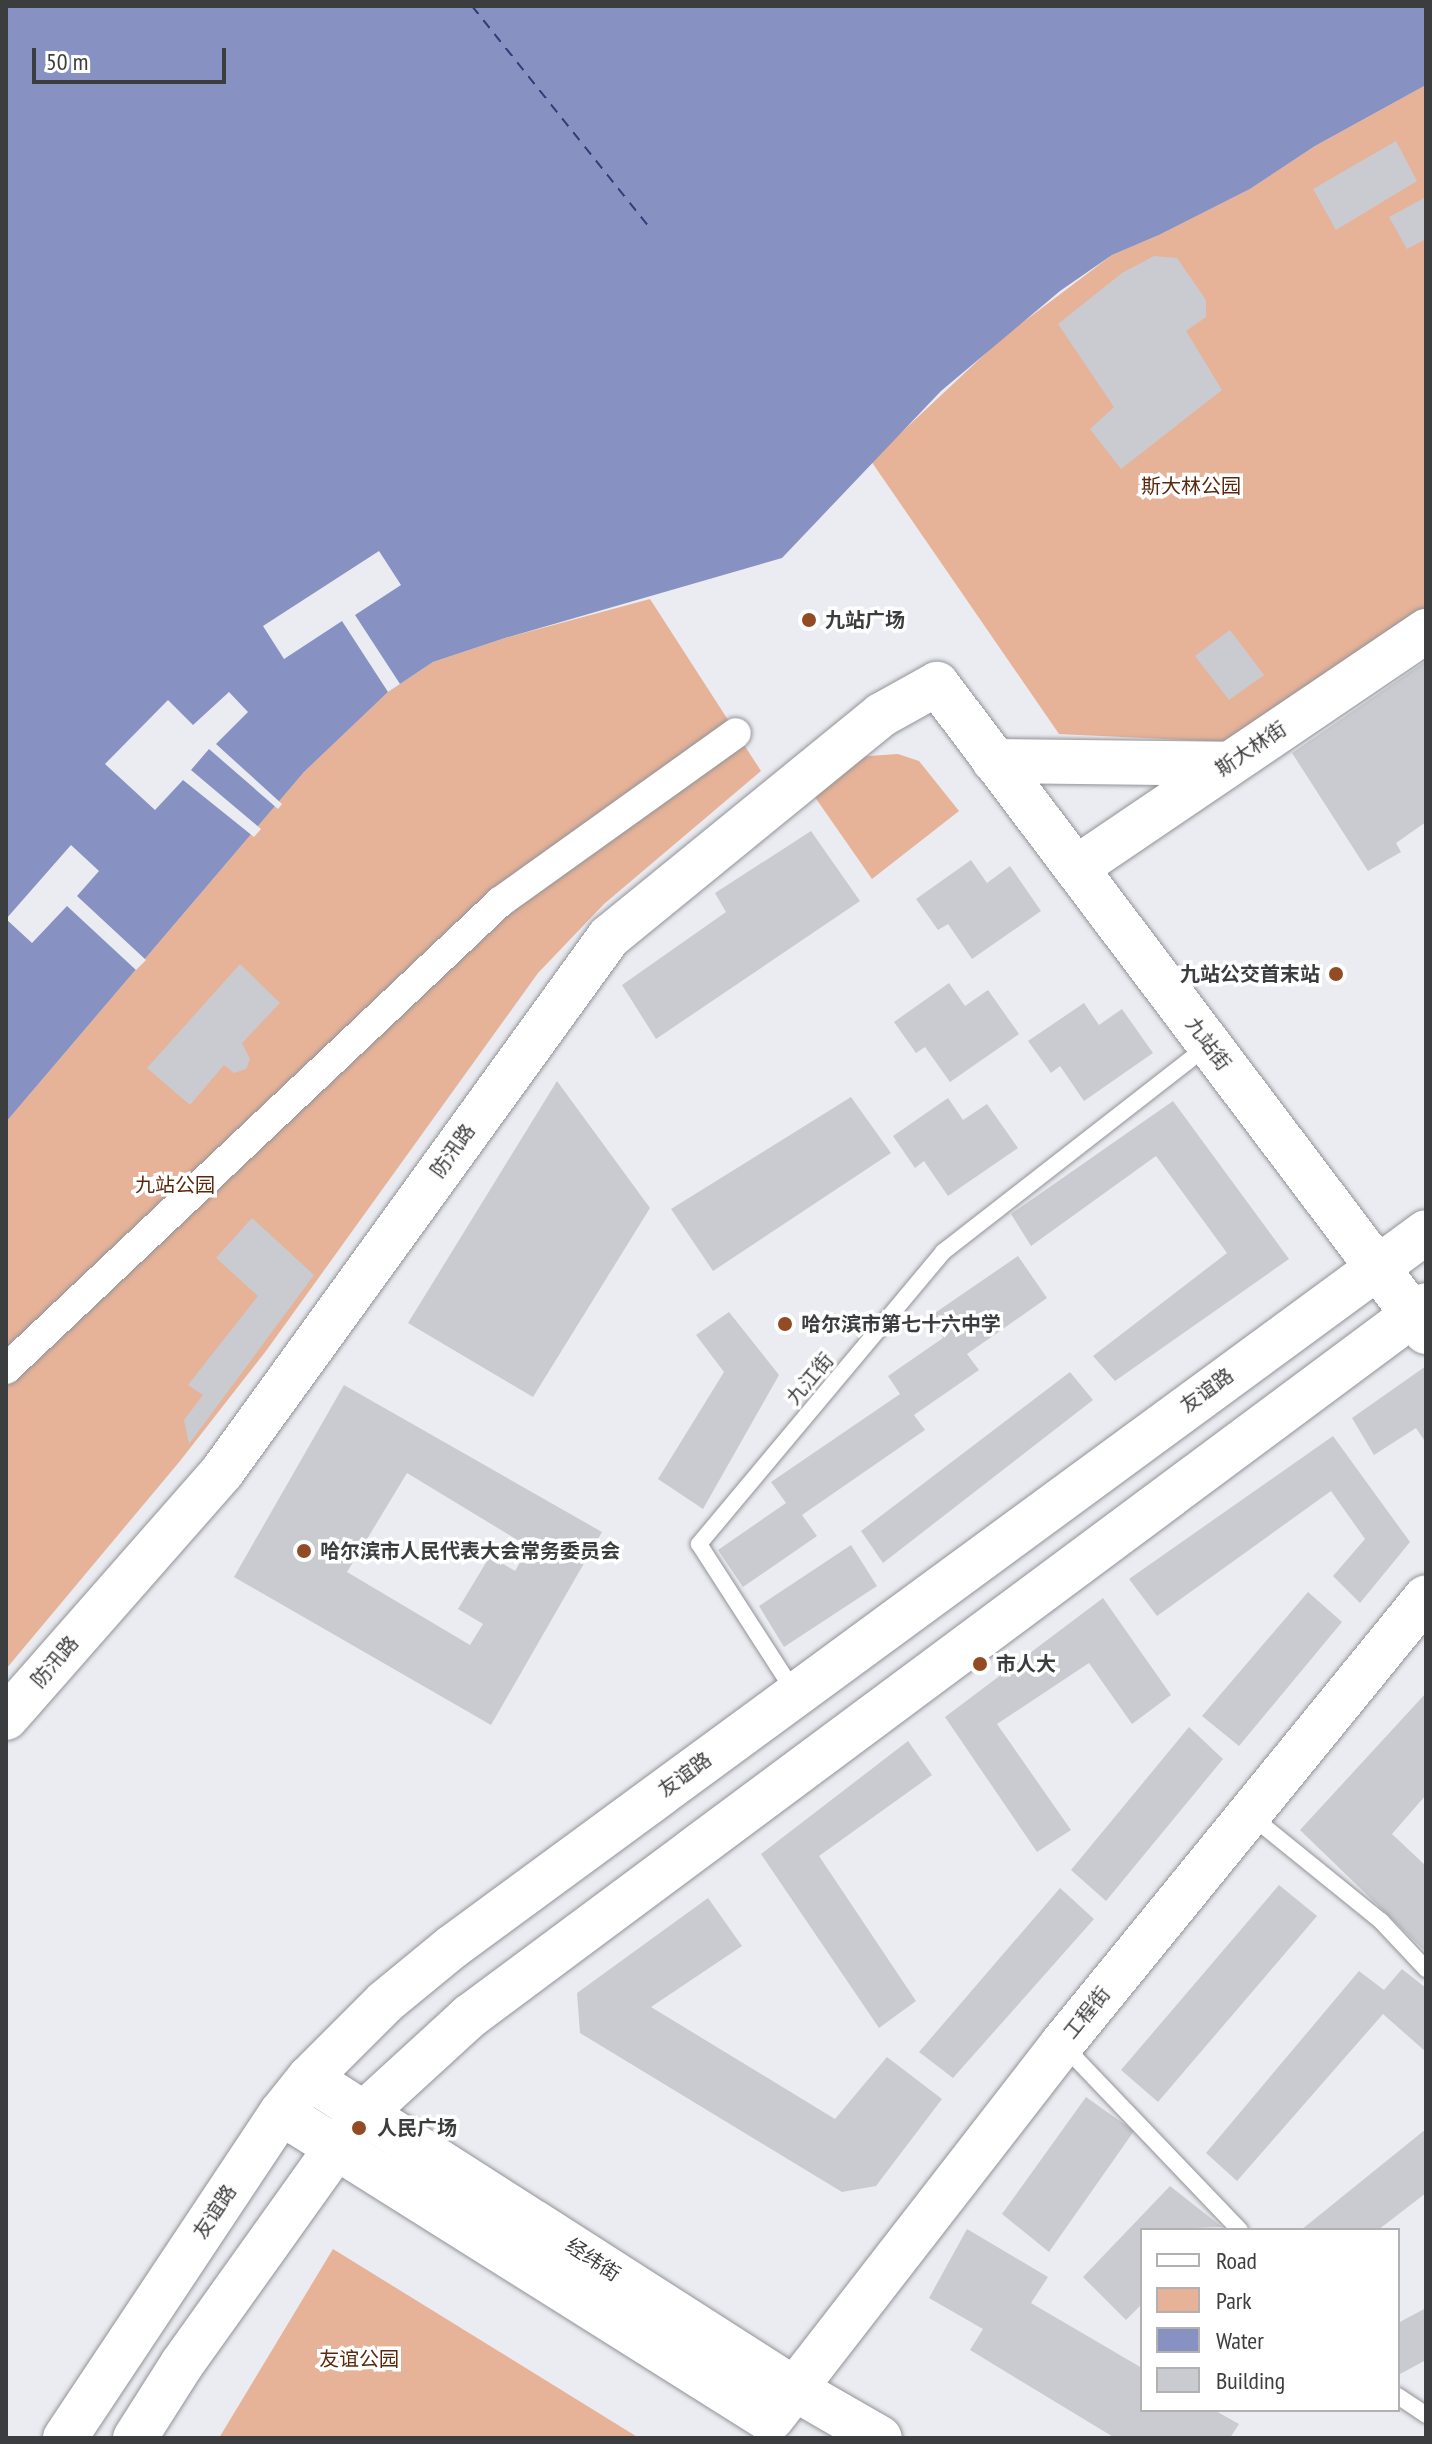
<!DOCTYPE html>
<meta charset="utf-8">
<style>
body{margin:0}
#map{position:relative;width:1432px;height:2444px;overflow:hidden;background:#ebecf1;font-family:"PT Sans Narrow","Noto Sans SC",sans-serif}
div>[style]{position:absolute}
.green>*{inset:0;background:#e6b298}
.water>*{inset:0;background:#8792c2}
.pier>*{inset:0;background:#ebecf1}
.ferry>*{height:2px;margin-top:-1px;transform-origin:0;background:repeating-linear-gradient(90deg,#333c79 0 10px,transparent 0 18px)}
.building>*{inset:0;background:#cacbd0}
.roads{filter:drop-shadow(0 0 2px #919397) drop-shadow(0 0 2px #919397)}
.lane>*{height:16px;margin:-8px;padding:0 8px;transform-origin:8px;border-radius:8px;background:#fff}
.street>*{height:30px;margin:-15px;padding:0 15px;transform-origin:15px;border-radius:15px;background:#fff}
.secondary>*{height:44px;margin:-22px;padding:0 22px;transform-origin:22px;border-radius:22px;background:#fff}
.primary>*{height:44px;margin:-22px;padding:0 22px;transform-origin:22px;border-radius:22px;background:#fff}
.highway>*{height:44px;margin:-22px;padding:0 22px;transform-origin:22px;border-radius:22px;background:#fff}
.dots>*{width:22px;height:22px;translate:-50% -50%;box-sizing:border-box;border:4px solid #fff;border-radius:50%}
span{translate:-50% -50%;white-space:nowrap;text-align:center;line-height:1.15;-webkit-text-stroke:7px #fff;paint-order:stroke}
.park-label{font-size:20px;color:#5b2a0e}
.poi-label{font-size:20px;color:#3c3d3e;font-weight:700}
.left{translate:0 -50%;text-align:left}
.right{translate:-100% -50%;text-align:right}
.street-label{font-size:20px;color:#3c3d3e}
.frame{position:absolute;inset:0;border:8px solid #3c3d3e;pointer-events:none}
.legend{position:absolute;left:1140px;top:2228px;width:260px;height:184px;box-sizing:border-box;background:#fff;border:2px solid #b1b1b2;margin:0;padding:10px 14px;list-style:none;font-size:24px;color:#3c3d3e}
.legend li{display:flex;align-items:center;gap:16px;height:40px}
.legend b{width:40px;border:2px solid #b1b1b2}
.scale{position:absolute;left:32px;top:48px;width:194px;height:36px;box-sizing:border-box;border:4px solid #3c3d3e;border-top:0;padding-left:10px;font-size:24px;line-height:28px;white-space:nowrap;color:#3c3d3e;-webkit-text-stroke:6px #fff;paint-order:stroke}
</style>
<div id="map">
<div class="green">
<div style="clip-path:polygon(1426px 85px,1426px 612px,1227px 742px,1059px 734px,871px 461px,1002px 338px,1112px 255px,1159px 235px,1250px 189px,1315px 146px)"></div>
<div style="clip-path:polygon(650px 599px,761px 771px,604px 904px,538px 973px,266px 1351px,180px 1461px,6px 1669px,6px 1122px,304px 772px,388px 692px,433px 662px,505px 638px)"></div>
<div style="clip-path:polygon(898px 754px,919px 761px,959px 811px,872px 879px,810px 790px,854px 757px)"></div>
<div style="clip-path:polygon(333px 2249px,639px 2438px,219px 2438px)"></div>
</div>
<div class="water">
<div style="clip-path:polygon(6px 6px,1426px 6px,1426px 85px,1315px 146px,1250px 189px,1159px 235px,1112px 255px,1060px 291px,941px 391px,782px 558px,505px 638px,433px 662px,388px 692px,304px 772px,6px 1122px)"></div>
</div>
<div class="pier">
<div style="clip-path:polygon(379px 551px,401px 585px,355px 615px,400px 684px,388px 692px,342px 621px,284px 659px,263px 626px)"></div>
<div style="clip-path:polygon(229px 692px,248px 712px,216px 744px,282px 804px,278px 809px,209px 749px,191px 770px,261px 829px,254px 837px,183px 780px,155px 810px,105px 764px,168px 700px,193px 725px)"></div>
<div style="clip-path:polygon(71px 845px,99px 871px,77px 896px,146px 960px,136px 970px,67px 906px,32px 943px,6px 919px)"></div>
</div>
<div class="ferry">
<div style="left:472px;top:6px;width:285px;rotate:51.3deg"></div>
</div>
<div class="building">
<div style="clip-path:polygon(1396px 141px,1417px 181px,1336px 230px,1313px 189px)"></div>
<div style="clip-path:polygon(1426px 197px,1426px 239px,1407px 249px,1389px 217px)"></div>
<div style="clip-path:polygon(1154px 256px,1177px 258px,1206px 300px,1206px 317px,1186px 331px,1222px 390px,1121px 469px,1090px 429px,1114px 407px,1058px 324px,1122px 273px)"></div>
<div style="clip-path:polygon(1230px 630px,1264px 675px,1229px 700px,1195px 656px)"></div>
<div style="clip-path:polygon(1426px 661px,1426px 822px,1396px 843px,1401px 852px,1368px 871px,1292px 753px)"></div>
<div style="clip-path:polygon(811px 831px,860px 901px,656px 1039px,622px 985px,726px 912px,715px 893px)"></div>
<div style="clip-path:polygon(971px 860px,987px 883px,1010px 866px,1041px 911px,972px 959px,948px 924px,938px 930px,916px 899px)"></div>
<div style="clip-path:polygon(240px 964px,280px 1003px,242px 1043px,250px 1059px,246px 1069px,234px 1073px,224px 1065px,190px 1105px,147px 1068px)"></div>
<div style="clip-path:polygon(949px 983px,965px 1006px,988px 990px,1019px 1034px,950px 1082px,925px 1047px,916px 1053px,894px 1022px)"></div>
<div style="clip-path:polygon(1084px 1003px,1099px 1025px,1122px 1009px,1153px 1053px,1084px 1101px,1060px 1066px,1051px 1073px,1028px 1041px)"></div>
<div style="clip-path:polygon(557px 1081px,650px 1208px,533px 1397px,408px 1323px)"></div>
<div style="clip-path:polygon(851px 1097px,891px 1153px,713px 1271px,671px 1209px)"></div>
<div style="clip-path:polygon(948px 1098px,963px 1120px,987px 1104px,1018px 1148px,948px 1196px,924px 1161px,915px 1168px,893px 1136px)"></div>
<div style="clip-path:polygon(1173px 1101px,1289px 1259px,1115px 1381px,1093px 1356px,1227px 1253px,1156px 1156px,1031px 1246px,1011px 1214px)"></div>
<div style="clip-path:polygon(252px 1218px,314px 1275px,189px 1444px,184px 1420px,203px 1395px,188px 1385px,258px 1296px,216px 1258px)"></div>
<div style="clip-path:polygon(1018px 1256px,1047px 1298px,967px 1354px,979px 1370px,914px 1415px,925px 1430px,802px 1515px,817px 1536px,743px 1587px,718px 1550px,786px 1503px,771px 1482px,900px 1394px,888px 1376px,943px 1338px,929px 1317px)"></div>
<div style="clip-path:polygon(729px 1312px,779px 1375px,703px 1509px,658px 1479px,724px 1372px,696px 1335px)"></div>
<div style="clip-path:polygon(1426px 1366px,1426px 1443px,1416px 1428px,1374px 1455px,1352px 1418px)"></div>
<div style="clip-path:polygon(1070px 1372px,1093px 1400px,883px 1563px,861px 1531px)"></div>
<div style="clip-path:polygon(evenodd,344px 1385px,602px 1532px,491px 1725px,234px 1577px,344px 1385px,407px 1473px,529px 1547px,515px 1571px,490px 1556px,458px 1609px,483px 1624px,470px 1645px,347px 1572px,407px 1473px)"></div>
<div style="clip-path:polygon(1333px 1436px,1410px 1542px,1360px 1603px,1333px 1576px,1365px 1539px,1331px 1491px,1157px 1616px,1129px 1579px)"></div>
<div style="clip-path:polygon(851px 1545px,877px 1586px,784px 1647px,759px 1606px)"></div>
<div style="clip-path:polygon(1308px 1592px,1342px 1622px,1239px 1746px,1202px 1716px)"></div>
<div style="clip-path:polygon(1103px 1598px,1171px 1695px,1132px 1724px,1089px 1663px,997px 1724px,1071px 1830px,1037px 1852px,945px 1717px)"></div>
<div style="clip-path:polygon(1426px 1693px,1426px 1795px,1392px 1834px,1426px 1866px,1426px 1952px,1300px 1830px)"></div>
<div style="clip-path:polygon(1189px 1727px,1223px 1759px,1106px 1901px,1071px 1870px)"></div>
<div style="clip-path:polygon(908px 1741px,932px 1775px,819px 1856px,916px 2001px,879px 2028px,761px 1854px)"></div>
<div style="clip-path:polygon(1279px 1885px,1317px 1916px,1158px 2102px,1121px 2070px)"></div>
<div style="clip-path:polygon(1060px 1888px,1094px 1919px,953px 2078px,919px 2052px)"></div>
<div style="clip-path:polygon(708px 1898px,742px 1946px,651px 2007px,835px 2119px,887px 2057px,942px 2099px,876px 2186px,842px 2192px,580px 2033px,577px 1993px)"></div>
<div style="clip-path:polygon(1402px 1969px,1426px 1988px,1426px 2052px,1383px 2014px,1237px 2181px,1206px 2153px,1359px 1971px,1384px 1990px)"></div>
<div style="clip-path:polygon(1086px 2097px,1134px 2131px,1049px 2252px,1002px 2214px)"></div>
<div style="clip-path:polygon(1426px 2129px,1426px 2193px,1378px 2230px,1301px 2230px)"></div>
<div style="clip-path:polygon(1170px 2186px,1222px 2227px,1142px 2230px,1142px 2304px,1126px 2320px,1083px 2277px)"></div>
<div style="clip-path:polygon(967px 2229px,1048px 2277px,1031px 2303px,1142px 2368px,1142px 2410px,1214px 2410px,1239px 2424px,1230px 2438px,1115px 2438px,970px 2350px,983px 2329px,929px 2298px)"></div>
<div style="clip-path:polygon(1426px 2308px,1426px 2360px,1400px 2374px,1398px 2323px)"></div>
</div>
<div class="roads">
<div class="lane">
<div style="left:795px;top:1693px;width:177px;rotate:-122.8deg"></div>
<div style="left:699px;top:1544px;width:381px;rotate:-50.1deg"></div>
<div style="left:943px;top:1252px;width:336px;rotate:-37.9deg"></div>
<div style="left:1250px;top:1815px;width:169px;rotate:39deg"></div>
<div style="left:1381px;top:1921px;width:66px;rotate:46.8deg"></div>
<div style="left:1063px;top:2045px;width:256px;rotate:46.3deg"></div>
<div style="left:1398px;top:2396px;width:34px;rotate:34deg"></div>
</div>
<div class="street">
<div style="left:6px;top:1369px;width:680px;rotate:-43.39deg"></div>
<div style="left:500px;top:902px;width:290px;rotate:-35.6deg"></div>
</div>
<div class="secondary">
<div style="left:994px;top:761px;width:235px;rotate:0.7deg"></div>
<div style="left:1076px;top:868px;width:423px;rotate:-34.1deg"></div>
<div style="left:6px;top:1718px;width:327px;rotate:-48.7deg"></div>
<div style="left:222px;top:1472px;width:660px;rotate:-54.12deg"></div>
<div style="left:609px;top:937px;width:351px;rotate:-39.2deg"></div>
<div style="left:881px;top:715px;width:64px;rotate:-29deg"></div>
<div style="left:937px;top:684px;width:812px;rotate:52.96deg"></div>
<div style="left:772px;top:2418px;width:473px;rotate:-52.2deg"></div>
<div style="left:1062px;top:2044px;width:576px;rotate:-50.84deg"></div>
</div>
<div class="primary">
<div style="left:309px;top:2078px;width:575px;rotate:32.64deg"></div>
<div style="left:793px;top:2388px;width:100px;rotate:29.9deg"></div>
<div style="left:281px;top:2113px;width:577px;rotate:32.12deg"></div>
</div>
<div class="highway">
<div style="left:65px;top:2438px;width:390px;rotate:-56.4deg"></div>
<div style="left:281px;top:2113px;width:45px;rotate:-51.3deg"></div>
<div style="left:309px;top:2078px;width:107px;rotate:-45deg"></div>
<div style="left:385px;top:2002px;width:87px;rotate:-39.4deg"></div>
<div style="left:452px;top:1947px;width:1208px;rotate:-36.28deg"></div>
<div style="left:135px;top:2438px;width:88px;rotate:-57.6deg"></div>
<div style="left:182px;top:2364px;width:265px;rotate:-54.5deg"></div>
<div style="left:336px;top:2148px;width:45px;rotate:-51.3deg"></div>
<div style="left:364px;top:2113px;width:144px;rotate:-42.5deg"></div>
<div style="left:470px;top:2016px;width:1191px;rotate:-36.64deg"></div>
</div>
</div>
<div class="dots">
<div style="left:809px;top:620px;background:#924b25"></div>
<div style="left:1336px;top:974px;background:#924b25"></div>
<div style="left:785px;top:1324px;background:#924b25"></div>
<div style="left:304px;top:1551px;background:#924b25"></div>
<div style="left:980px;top:1664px;background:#924b25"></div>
<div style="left:359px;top:2128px;background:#924b25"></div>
</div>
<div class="park-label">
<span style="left:1191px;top:486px">斯大林公园</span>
<span style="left:175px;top:1185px">九站公园</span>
<span style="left:359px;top:2359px">友谊公园</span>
</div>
<div class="poi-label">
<span class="left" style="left:825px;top:620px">九站广场</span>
<span class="right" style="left:1320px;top:974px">九站公交首末站</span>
<span class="left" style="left:801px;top:1324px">哈尔滨市第七十六中学</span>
<span class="left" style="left:320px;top:1551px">哈尔滨市人民代表大会常务委员会</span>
<span class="left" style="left:996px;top:1664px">市人大</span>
<span class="left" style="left:377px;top:2128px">人民广场</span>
</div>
<div class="street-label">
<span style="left:1251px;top:749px;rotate:-34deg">斯大林街</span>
<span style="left:1208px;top:1044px;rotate:53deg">九站街</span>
<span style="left:453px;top:1151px;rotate:-54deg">防汛路</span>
<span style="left:810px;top:1379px;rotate:-50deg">九江街</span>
<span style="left:1207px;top:1391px;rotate:-36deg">友谊路</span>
<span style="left:55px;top:1662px;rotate:-49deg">防汛路</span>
<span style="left:685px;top:1775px;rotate:-36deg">友谊路</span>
<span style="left:1087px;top:2013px;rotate:-51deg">工程街</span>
<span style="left:215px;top:2212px;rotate:-56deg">友谊路</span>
<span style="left:593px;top:2260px;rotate:33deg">经纬街</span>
</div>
<div class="frame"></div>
<ul class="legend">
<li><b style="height:10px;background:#fff"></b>Road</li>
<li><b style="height:22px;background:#e6b298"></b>Park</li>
<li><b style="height:22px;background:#8792c2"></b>Water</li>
<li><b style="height:22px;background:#cacbd0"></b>Building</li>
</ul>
<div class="scale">50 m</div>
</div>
